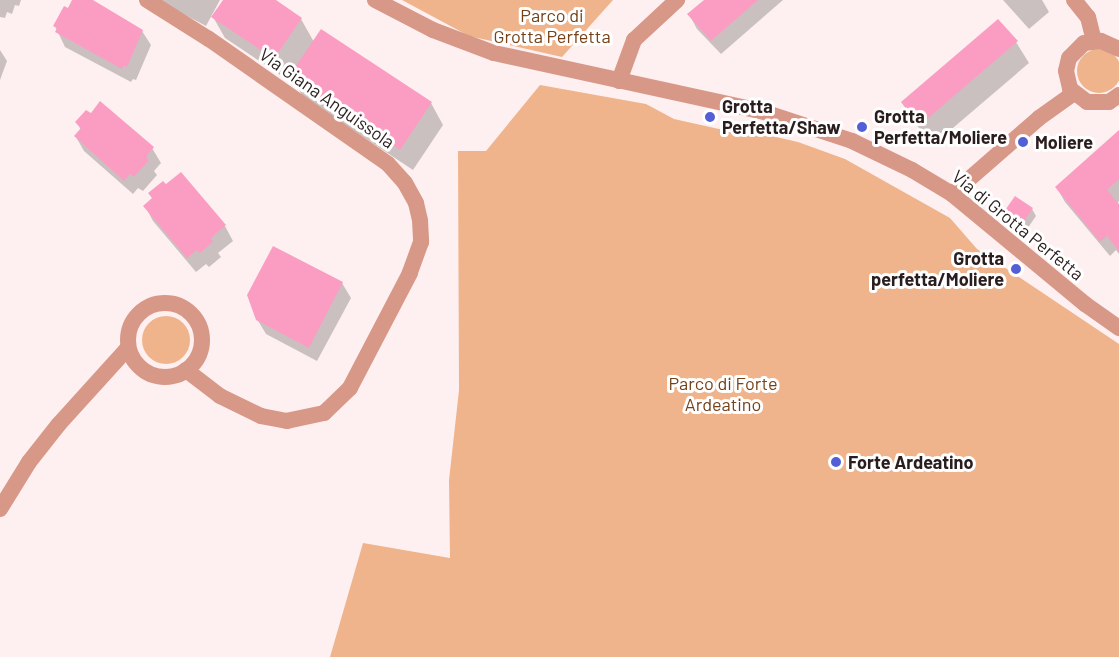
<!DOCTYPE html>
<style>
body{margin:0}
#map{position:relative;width:1119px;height:657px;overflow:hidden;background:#fef0f1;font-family:Barlow,sans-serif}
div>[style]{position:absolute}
.green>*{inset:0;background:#f0b48c}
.round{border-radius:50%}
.shadow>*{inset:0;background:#0003}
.building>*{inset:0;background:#fb9dc2}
.minor>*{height:16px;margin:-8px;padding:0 8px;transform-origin:8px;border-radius:8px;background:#d89888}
.minor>.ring{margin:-8px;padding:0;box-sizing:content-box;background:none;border:16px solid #d89888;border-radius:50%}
.dots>*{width:16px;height:16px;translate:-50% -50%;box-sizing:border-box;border:3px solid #fff;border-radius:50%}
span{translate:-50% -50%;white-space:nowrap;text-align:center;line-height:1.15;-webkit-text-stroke:6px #fff;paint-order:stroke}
.park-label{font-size:18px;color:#754118}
.street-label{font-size:18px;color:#2a1d1e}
.poi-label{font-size:18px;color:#2a1d1e;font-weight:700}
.left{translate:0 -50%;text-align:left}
.right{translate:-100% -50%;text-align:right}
</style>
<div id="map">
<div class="green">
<div style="clip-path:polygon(402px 0,613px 0,562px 57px,469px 36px)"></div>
<div class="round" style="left:1077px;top:49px;width:44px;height:44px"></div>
<div style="clip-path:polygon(540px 85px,646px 104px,674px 119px,719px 129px,741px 129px,798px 142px,845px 159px,950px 218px,977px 249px,1119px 344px,1119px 657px,330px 657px,363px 543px,450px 558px,449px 480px,459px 390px,458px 151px,486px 151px)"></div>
<div class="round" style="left:142px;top:316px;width:48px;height:48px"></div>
</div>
<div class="shadow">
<div style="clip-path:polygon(0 0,21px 0,19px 6px,15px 5px,12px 14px,7px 12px,5px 18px,0 17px)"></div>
<div style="clip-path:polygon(74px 0,87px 0,142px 31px,151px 45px,136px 80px,133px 79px,131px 82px,65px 47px,55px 26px)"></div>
<div style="clip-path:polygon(157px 0,220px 0,206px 26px)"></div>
<div style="clip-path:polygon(225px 0,273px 0,301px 19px,314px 42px,431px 103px,443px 125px,413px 170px,303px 97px,290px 74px,286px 79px,225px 38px,213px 17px)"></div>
<div style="clip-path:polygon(706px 0,783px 0,721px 54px,697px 29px,689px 14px)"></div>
<div style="clip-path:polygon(1003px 0,1042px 0,1049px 12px,1029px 29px)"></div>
<div style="clip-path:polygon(1016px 42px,1029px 63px,933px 145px,915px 123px,902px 103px)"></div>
<div style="clip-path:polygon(0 50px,7px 61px,0 80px)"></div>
<div style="clip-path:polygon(91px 116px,152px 148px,161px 163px,154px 171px,157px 175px,143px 191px,138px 188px,133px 194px,84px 151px,76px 137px,81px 130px,77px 123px)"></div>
<div style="clip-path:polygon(1119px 139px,1119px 201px,1117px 204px,1119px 207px,1119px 254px,1116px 250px,1110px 256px,1065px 202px,1057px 188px)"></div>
<div style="clip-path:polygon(181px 174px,225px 226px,233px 241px,218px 253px,221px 257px,209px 267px,206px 264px,196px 272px,153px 221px,145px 206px)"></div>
<div style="clip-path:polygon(1032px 209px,1036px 216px,1023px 235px,1007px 223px,1003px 216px)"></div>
<div style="clip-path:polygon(342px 283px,351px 298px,317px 361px,266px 334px,257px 319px)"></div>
</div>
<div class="building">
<div style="clip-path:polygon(72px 0,93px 0,143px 30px,127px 67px,124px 65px,122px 69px,55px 32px,57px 28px,53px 26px,64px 6px,68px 8px)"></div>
<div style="clip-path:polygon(223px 0,276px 0,302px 18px,274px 59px,211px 17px)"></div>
<div style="clip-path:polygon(704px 0,758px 0,711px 41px,687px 14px)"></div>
<div style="clip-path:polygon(998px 19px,1018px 41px,920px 125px,901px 102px)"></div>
<div style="clip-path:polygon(321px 29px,432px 102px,400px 150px,289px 76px)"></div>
<div style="clip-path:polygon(100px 101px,154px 147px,146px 157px,149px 160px,134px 177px,130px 174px,124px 181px,74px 136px,81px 128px,75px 122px,86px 110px,91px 113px)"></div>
<div style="clip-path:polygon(1119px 130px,1119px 179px,1107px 190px,1119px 204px,1119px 251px,1107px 236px,1100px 242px,1055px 187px)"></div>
<div style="clip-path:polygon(181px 172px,226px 225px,211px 238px,213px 242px,200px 253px,197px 250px,187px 258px,143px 206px,152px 198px,148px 193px,163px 181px,166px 184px)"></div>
<div style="clip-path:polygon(1015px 196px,1033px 208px,1019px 229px,1001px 216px)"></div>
<div style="clip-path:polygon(273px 246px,343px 282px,309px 348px,256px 320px,247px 295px)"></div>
</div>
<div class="minor">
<div style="left:147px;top:0;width:73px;rotate:32.2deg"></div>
<div style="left:209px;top:39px;width:218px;rotate:34.9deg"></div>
<div style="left:388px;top:164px;width:25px;rotate:48deg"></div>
<div style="left:405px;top:183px;width:23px;rotate:61deg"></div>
<div style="left:416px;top:203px;width:17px;rotate:77deg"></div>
<div style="left:420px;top:220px;width:22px;rotate:87deg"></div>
<div style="left:421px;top:242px;width:33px;rotate:110deg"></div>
<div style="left:410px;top:273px;width:130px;rotate:117.6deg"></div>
<div style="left:350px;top:388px;width:36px;rotate:136deg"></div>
<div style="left:324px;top:413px;width:38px;rotate:168deg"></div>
<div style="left:287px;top:421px;width:26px;rotate:-169deg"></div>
<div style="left:261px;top:416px;width:46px;rotate:-154deg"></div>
<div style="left:220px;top:396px;width:43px;rotate:-142.6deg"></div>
<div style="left:375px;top:0;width:65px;rotate:27.3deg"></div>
<div style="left:433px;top:30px;width:65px;rotate:20.7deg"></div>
<div style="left:494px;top:53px;width:273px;rotate:12.3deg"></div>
<div style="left:761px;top:111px;width:96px;rotate:18.2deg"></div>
<div style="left:852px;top:141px;width:67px;rotate:25.8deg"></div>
<div style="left:912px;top:170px;width:47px;rotate:31deg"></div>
<div style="left:952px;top:194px;width:173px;rotate:39.6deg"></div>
<div style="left:1085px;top:304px;width:42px;rotate:35.2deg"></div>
<div style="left:1074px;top:0;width:22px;rotate:51deg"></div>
<div style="left:1088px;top:17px;width:25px;rotate:76deg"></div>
<div style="left:1119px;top:49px;width:20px;rotate:-156deg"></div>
<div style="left:1101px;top:41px;width:17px;rotate:173deg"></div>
<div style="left:1084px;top:43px;width:21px;rotate:135deg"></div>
<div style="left:1069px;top:58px;width:13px;rotate:103deg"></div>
<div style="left:1066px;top:71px;width:18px;rotate:77deg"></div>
<div style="left:1070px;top:89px;width:21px;rotate:37deg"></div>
<div style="left:1087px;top:102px;width:22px"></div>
<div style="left:1109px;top:102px;width:12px;rotate:-35deg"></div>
<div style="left:619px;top:81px;width:44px;rotate:-69.9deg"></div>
<div style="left:634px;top:40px;width:59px;rotate:-42.9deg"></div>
<div style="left:952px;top:194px;width:116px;rotate:-41.1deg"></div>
<div style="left:1039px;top:118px;width:43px;rotate:-35.5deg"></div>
<div class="ring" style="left:128px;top:303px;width:58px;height:58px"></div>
<div style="left:0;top:509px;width:55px;rotate:-58.3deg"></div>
<div style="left:29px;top:462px;width:48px;rotate:-51.7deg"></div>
<div style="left:59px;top:424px;width:103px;rotate:-47.8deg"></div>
</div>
<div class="dots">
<div style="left:710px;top:117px;background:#535fd6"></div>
<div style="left:862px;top:127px;background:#535fd6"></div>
<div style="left:1023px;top:142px;background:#535fd6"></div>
<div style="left:1016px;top:269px;background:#535fd6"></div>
<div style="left:836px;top:462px;background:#535fd6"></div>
</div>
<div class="park-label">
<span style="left:552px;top:26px">Parco di<br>Grotta Perfetta</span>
<span style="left:723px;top:394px">Parco di Forte<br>Ardeatino</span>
</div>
<div class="street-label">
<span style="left:327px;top:98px;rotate:35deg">Via Giana Anguissola</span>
<span style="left:1018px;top:225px;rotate:39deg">Via di Grotta Perfetta</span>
</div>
<div class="poi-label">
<span class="left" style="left:722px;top:117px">Grotta<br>Perfetta/Shaw</span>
<span class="left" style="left:874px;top:127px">Grotta<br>Perfetta/Moliere</span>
<span class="left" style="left:1035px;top:142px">Moliere</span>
<span class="right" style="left:1004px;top:269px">Grotta<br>perfetta/Moliere</span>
<span class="left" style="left:848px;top:462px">Forte Ardeatino</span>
</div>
</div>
